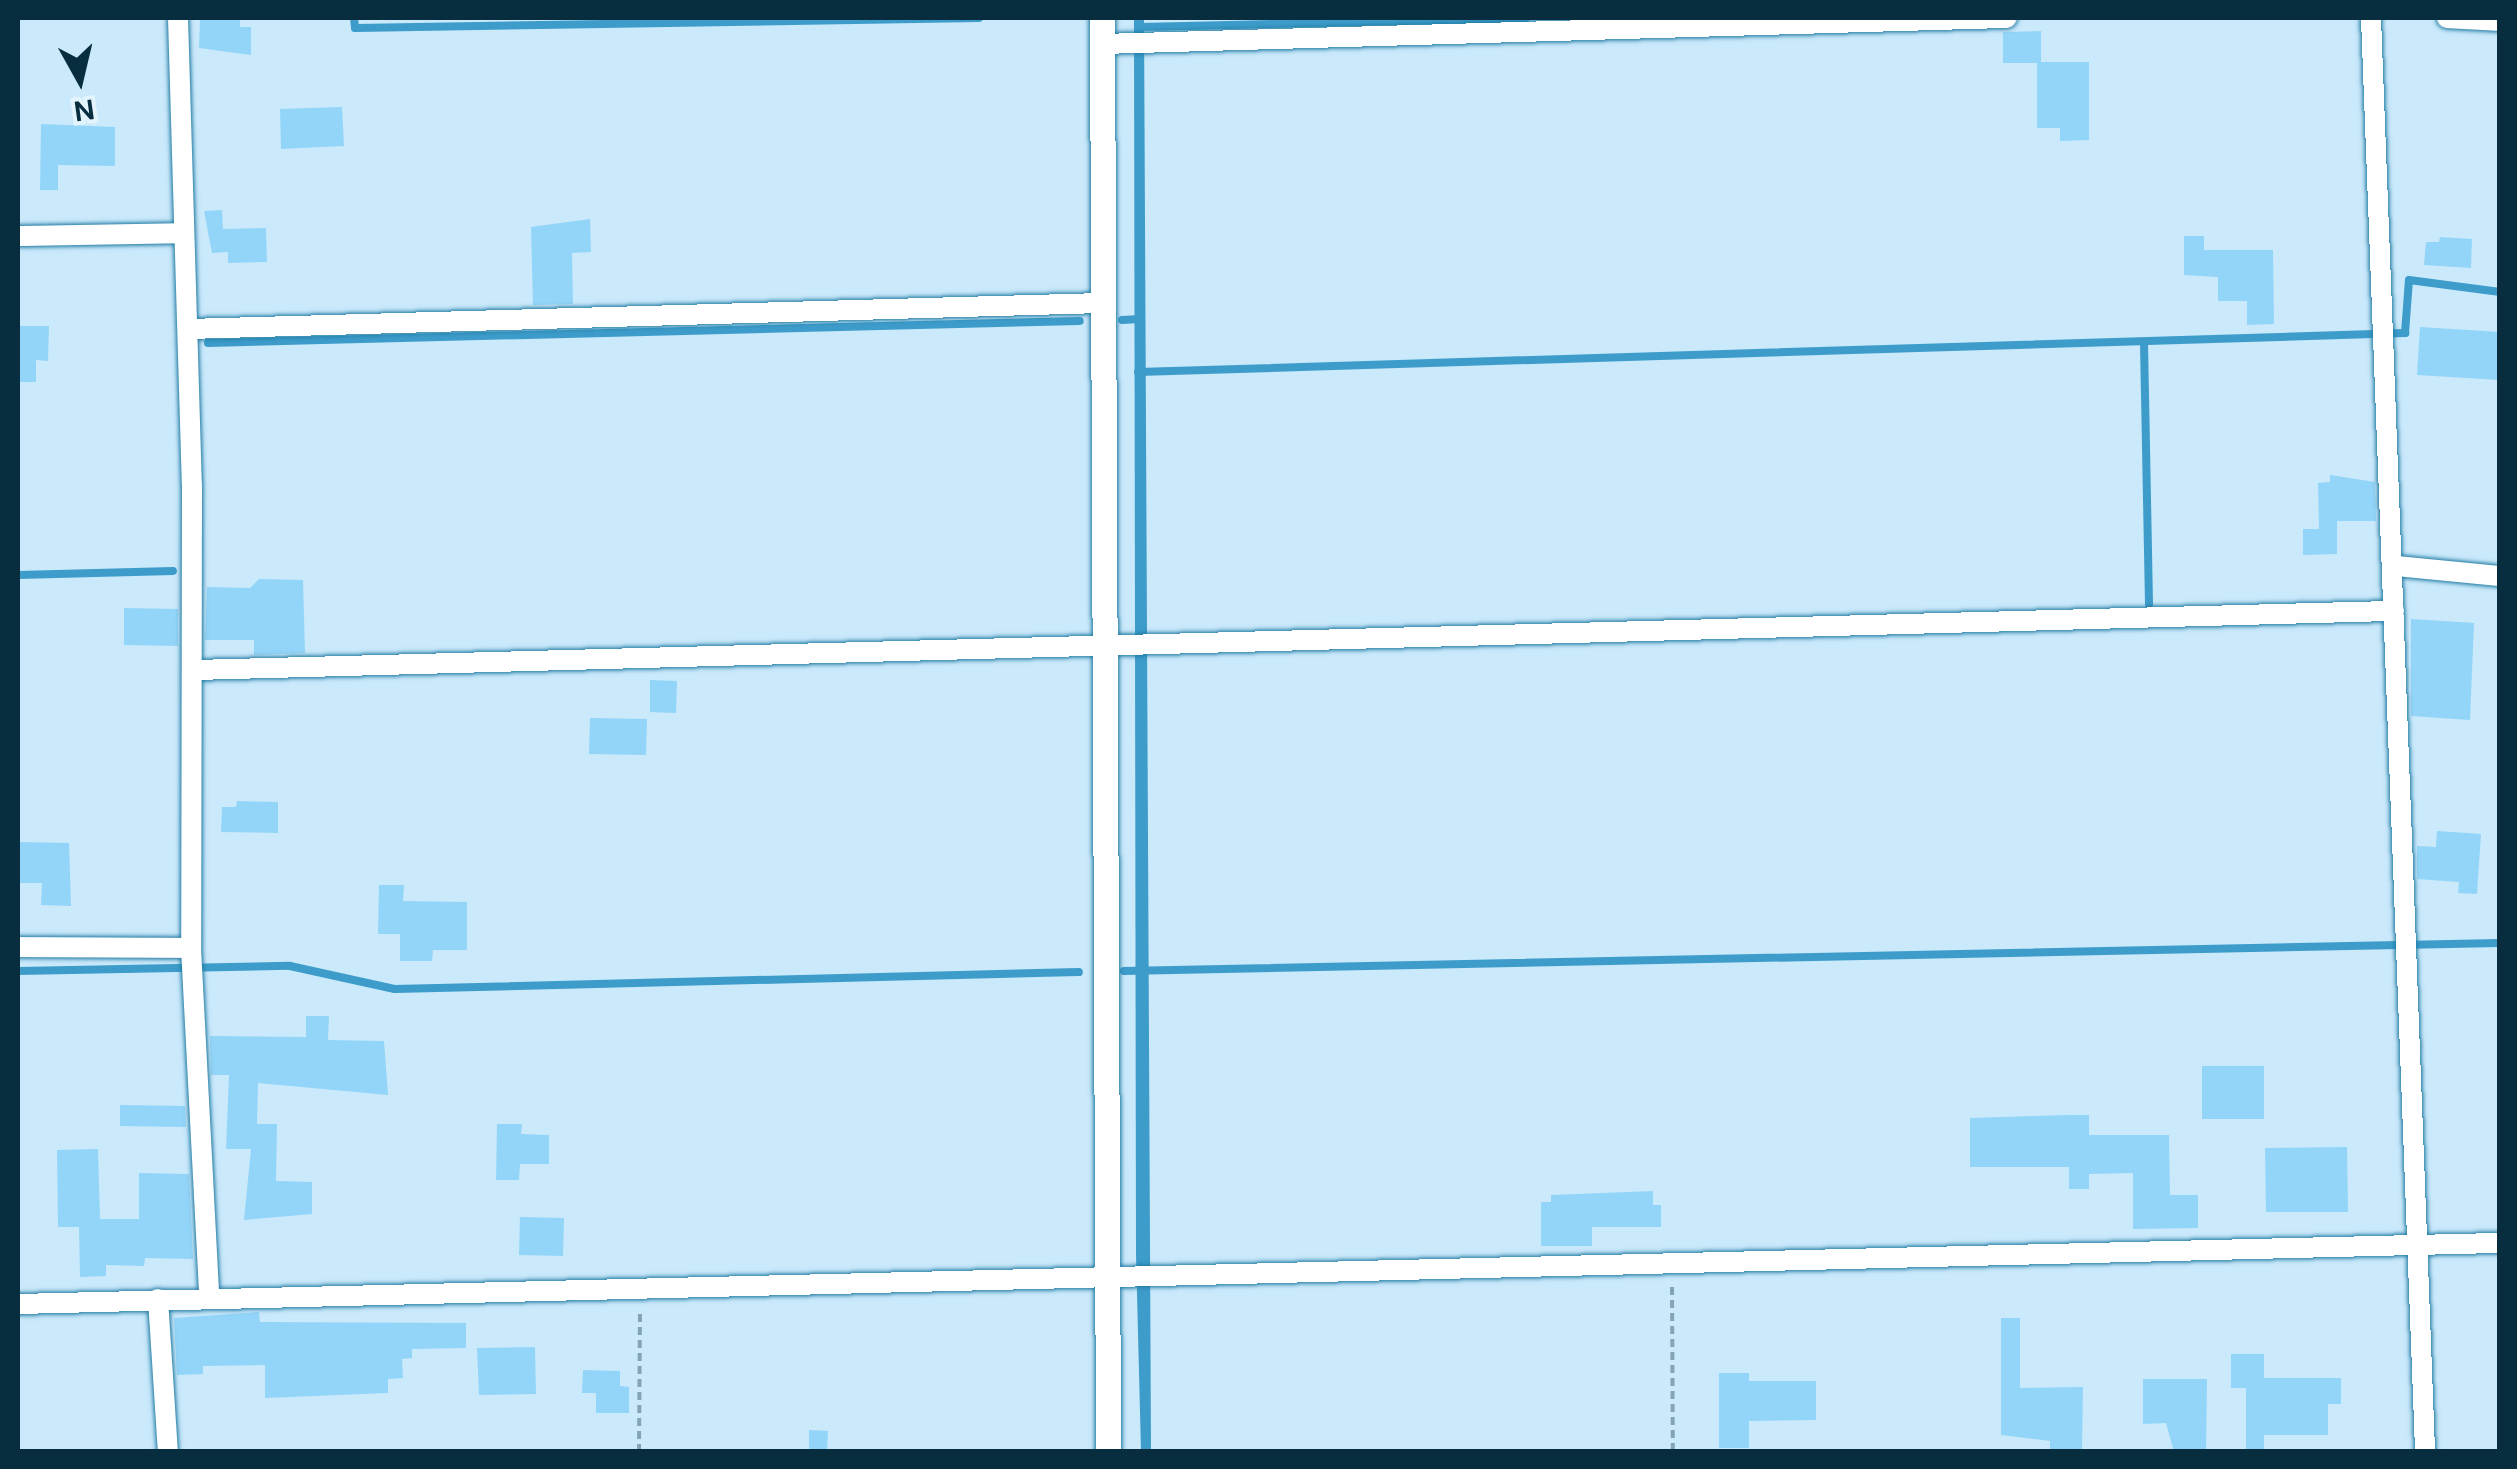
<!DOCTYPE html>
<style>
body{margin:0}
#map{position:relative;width:2517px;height:1469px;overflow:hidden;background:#cae9fb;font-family:"DM Sans",sans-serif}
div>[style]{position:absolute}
.water>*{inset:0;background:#3d9cca}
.stream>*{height:8px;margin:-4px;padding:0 4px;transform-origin:4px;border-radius:4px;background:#3d9cca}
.building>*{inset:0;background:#93d5f8}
.path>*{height:4px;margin-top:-2px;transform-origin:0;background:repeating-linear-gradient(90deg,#83a4b6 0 8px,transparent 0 13px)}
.roads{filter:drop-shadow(0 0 2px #227ca4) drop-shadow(0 0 2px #227ca4)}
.minor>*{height:20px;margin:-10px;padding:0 10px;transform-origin:10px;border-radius:10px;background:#fff}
.tertiary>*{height:25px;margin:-12.5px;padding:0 12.5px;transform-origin:12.5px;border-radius:12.5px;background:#fff}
span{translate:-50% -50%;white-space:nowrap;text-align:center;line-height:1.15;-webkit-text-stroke:9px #e4f4fd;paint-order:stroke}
.frame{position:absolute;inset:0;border:20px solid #082d3e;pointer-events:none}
.north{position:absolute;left:30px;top:30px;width:100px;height:100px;-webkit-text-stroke:8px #e4f4fd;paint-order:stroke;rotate:172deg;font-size:28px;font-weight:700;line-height:40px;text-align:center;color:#082d3e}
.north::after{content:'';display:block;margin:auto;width:35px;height:45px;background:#082d3e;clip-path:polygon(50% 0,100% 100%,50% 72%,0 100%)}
</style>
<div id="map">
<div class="water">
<div style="clip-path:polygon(1134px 18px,1144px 18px,1151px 1452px,1141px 1451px,1136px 1254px)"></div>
</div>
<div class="stream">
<div style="left:354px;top:18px;width:10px;rotate:84deg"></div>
<div style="left:355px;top:28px;width:624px;rotate:-0.92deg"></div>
<div style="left:1140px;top:27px;width:386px;rotate:-1.3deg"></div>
<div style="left:1122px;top:320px;width:18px;rotate:-3deg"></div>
<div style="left:208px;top:343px;width:872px;rotate:-1.45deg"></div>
<div style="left:2144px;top:343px;width:261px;rotate:88.9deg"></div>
<div style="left:1138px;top:372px;width:1268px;rotate:-1.76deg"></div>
<div style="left:2405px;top:333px;width:53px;rotate:-85.7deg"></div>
<div style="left:2409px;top:280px;width:92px;rotate:7.5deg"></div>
<div style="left:18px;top:575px;width:155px;rotate:-1.5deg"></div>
<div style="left:18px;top:971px;width:272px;rotate:-1.1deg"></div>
<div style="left:290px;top:966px;width:107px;rotate:12.4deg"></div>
<div style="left:395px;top:989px;width:684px;rotate:-1.42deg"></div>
<div style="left:1124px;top:971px;width:1376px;rotate:-1.17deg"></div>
</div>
<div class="building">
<div style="clip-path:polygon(200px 18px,240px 18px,240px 27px,251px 27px,251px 55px,199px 48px)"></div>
<div style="clip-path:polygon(2041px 31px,2041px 62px,2089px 62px,2089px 140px,2060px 141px,2060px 128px,2037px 128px,2037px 63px,2003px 63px,2003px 32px)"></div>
<div style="clip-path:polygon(342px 107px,344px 146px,281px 149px,280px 109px)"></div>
<div style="clip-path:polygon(41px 124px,115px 127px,115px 166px,58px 165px,58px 190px,40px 190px)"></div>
<div style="clip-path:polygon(222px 210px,223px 229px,266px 228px,267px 262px,228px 263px,228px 252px,212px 253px,204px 211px)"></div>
<div style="clip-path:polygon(590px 219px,591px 252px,572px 253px,573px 304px,533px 305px,531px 227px)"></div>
<div style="clip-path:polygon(2184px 236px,2204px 236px,2204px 250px,2273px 250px,2274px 324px,2247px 325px,2247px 301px,2218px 301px,2218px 277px,2184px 275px)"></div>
<div style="clip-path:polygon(2440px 237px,2472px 239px,2471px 268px,2424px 265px,2426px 242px,2439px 242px)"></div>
<div style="clip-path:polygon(18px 326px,49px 326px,48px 361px,36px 360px,36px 382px,18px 382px)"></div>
<div style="clip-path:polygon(2420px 327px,2500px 332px,2500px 380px,2417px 375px)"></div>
<div style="clip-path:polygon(2330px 475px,2375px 482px,2376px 521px,2337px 521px,2337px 554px,2303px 555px,2303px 529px,2319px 529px,2318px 483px,2330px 482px)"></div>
<div style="clip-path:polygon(259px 579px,303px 580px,305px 653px,254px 655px,254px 640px,205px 640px,207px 587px,250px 588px)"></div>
<div style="clip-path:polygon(124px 608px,178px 609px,178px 646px,124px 645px)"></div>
<div style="clip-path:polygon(2411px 619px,2474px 623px,2470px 720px,2411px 716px)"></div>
<div style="clip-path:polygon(650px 680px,677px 681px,676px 713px,650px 712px)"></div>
<div style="clip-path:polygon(590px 718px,647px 719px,646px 755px,589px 754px)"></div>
<div style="clip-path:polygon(237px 801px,278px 802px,278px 833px,221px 832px,222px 807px,236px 807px)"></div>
<div style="clip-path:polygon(2437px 831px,2481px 834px,2477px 894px,2458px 893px,2459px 882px,2417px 879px,2417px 846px,2436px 847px)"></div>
<div style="clip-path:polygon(20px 842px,69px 843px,71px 906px,41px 905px,42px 883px,18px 883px)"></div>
<div style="clip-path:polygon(379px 885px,404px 885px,403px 901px,467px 902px,467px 950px,433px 950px,432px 961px,400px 961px,400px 934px,378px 934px)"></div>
<div style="clip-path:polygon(306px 1016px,329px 1016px,328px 1040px,384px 1041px,388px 1095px,258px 1083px,257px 1124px,277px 1124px,276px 1181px,312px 1182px,312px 1214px,244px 1220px,251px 1149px,226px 1149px,229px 1075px,211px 1075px,210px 1036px,306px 1037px)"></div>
<div style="clip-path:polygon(2202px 1066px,2264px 1066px,2264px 1119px,2202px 1119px)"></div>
<div style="clip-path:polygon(120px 1105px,185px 1106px,186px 1127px,120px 1126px)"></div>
<div style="clip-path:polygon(2069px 1115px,2089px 1115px,2089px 1135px,2169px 1135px,2170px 1195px,2198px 1195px,2198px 1228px,2133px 1229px,2133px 1173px,2089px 1174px,2089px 1189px,2069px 1189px,2069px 1167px,1970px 1167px,1970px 1118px)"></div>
<div style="clip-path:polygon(497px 1124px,522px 1124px,521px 1134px,549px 1135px,549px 1164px,520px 1164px,519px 1180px,496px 1180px)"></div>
<div style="clip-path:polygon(2347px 1147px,2348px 1212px,2266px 1212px,2265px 1148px)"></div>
<div style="clip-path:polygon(98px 1149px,100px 1219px,139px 1219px,139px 1173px,189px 1174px,193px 1259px,145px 1258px,144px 1266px,106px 1265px,106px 1276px,80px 1277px,79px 1227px,58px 1227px,57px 1150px)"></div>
<div style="clip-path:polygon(1653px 1191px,1653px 1205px,1661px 1205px,1661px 1227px,1592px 1227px,1592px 1246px,1541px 1246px,1541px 1202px,1551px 1202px,1551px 1195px)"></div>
<div style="clip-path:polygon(520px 1217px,564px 1218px,563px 1256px,519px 1255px)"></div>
<div style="clip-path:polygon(259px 1312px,260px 1322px,466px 1323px,466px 1348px,412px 1349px,412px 1358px,402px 1359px,403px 1378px,388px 1379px,388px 1393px,265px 1398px,265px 1365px,203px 1366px,203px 1374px,177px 1375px,174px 1318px)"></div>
<div style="clip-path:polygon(2001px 1318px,2020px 1318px,2020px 1388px,2083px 1387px,2082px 1452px,2050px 1452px,2050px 1441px,2001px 1435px)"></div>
<div style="clip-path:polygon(535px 1347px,536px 1394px,479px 1395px,477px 1348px)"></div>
<div style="clip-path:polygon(2231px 1354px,2264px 1354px,2264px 1378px,2341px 1378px,2341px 1404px,2328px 1404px,2328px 1435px,2264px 1435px,2264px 1452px,2246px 1452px,2246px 1388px,2231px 1388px)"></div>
<div style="clip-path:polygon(583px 1370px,620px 1371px,620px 1386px,629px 1387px,629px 1413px,596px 1413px,596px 1393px,582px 1393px)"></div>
<div style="clip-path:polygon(1719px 1373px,1749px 1373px,1749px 1381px,1816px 1381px,1816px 1420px,1749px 1421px,1749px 1448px,1719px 1448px)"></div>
<div style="clip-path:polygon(2143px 1379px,2207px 1379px,2206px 1452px,2174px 1452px,2166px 1423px,2143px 1424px)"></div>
<div style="clip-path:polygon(809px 1430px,828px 1431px,827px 1452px,809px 1452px)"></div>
</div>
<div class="path">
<div style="left:1672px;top:1287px;width:165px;rotate:89.7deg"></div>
<div style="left:639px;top:1452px;width:141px;rotate:-89.6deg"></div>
</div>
<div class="roads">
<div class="minor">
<div style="left:178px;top:18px;width:467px;rotate:88.3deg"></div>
<div style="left:192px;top:485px;width:463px;rotate:90.1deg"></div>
<div style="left:191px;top:948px;width:349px;rotate:87deg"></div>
<div style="left:2371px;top:18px;width:1435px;rotate:87.84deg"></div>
<div style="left:2447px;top:18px;width:53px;rotate:3.2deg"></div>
<div style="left:1102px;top:44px;width:905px;rotate:-1.65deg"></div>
<div style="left:18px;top:236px;width:165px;rotate:-1deg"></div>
<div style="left:188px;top:329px;width:914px;rotate:-1.63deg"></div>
<div style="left:2396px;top:566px;width:104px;rotate:5.5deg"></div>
<div style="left:195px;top:670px;width:2200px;rotate:-1.54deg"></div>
<div style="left:18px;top:947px;width:173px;rotate:0.3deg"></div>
<div style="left:158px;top:1299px;width:153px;rotate:86.3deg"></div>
<div style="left:18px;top:1304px;width:2483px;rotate:-1.41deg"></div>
</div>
<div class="tertiary">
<div style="left:1102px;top:18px;width:1434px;rotate:89.76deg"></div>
</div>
</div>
<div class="frame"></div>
<div class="north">N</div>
</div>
